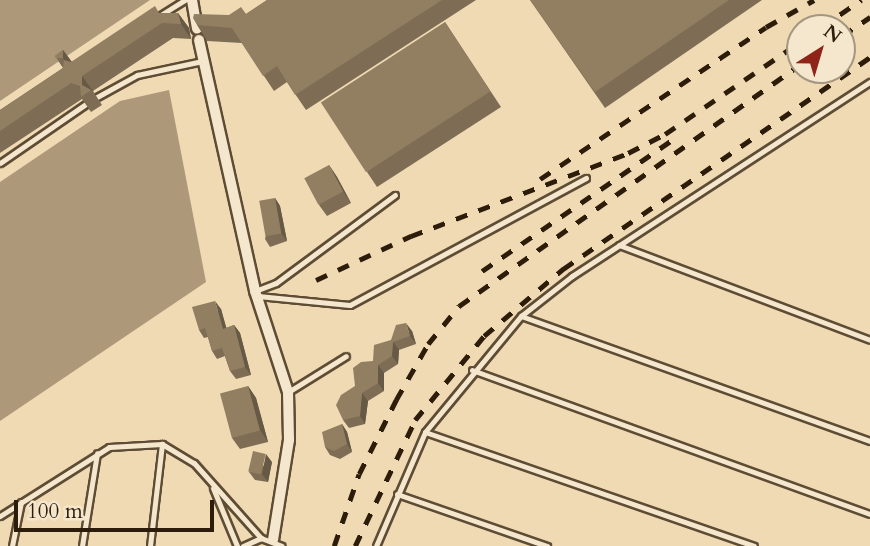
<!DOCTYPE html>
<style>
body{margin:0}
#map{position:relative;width:870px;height:546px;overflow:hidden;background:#efdab3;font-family:Cardo,serif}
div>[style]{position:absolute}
.water>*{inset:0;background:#ad997a}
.roads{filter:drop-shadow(2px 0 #5e4c34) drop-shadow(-2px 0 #5e4c34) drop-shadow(0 2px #5e4c34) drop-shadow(0 -2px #5e4c34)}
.lane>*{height:5px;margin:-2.5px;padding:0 2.5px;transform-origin:2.5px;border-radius:2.5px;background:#f5e7ce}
.street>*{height:10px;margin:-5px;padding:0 5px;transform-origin:5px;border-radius:5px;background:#f5e7ce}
.rail>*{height:4.5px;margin-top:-2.25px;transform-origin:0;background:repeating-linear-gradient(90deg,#2d1c0a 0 12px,transparent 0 24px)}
.wall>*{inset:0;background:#7e6d54}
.shaded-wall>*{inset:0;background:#665945}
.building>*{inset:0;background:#927f62;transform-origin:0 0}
span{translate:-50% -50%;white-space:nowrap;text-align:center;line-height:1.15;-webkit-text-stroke:6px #f5e7ce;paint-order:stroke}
.north{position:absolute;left:786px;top:14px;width:70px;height:70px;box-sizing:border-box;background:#f5e7ce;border:2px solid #a59680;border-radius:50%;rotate:37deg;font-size:19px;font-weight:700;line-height:28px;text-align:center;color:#2d1c0a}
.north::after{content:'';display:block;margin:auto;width:24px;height:32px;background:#8f2418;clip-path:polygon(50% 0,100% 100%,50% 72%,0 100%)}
.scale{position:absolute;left:14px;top:500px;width:200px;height:32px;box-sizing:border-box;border:4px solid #2d1c0a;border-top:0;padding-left:9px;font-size:21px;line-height:24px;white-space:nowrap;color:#2d1c0a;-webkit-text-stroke:5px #f5e7ce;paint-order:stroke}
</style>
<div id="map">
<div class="water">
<i style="clip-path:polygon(0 0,150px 0,0 101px)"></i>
<i style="clip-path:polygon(169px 90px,206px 282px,0 421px,0 182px,120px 101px)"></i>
</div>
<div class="roads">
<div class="lane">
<i style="left:159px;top:16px;width:31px;rotate:-32deg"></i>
<i style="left:97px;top:97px;width:46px;rotate:-28.8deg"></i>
<i style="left:137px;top:75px;width:67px;rotate:-12deg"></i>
<i style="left:0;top:163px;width:104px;rotate:-34.5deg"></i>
<i style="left:619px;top:245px;width:268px;rotate:20.7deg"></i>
<i style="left:255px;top:291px;width:22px;rotate:-21deg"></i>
<i style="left:276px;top:283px;width:148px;rotate:-36.5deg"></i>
<i style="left:258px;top:296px;width:92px;rotate:5.6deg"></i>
<i style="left:350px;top:305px;width:268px;rotate:-28.3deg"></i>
<i style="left:521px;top:316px;width:371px;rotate:19.7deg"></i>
<i style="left:472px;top:370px;width:423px;rotate:19.9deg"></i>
<i style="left:288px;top:392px;width:68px;rotate:-31.8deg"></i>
<i style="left:425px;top:432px;width:348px;rotate:19.1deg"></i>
<i style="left:213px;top:488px;width:63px;rotate:67.5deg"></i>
<i style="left:397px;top:494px;width:159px;rotate:19.1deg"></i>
<i style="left:0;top:516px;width:129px;rotate:-32.3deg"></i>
<i style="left:109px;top:447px;width:53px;rotate:-3.2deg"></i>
<i style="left:162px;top:444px;width:37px;rotate:31deg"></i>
<i style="left:194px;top:463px;width:101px;rotate:48.2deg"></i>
<i style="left:12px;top:546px;width:45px;rotate:-78.4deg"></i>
<i style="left:82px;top:546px;width:94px;rotate:-80.8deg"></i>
<i style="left:150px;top:546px;width:103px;rotate:-83.3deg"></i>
<i style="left:243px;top:546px;width:20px;rotate:-24deg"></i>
<i style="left:261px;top:538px;width:22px;rotate:21deg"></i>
<i style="left:376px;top:546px;width:124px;rotate:-66.7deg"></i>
<i style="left:425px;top:432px;width:151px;rotate:-50.4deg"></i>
<i style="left:521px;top:316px;width:65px;rotate:-38.1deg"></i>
<i style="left:572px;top:276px;width:356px;rotate:-33.1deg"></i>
</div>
<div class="street">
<i style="left:192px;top:0;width:29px;rotate:80deg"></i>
<i style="left:199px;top:40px;width:257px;rotate:77.4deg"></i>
<i style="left:255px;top:291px;width:106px;rotate:71.9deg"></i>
<i style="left:288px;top:392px;width:48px;rotate:88.8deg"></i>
<i style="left:289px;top:440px;width:101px;rotate:99.1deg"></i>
</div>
</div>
<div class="rail">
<i style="left:820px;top:28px;width:50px;rotate:-34.3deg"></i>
<i style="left:842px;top:36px;width:34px;rotate:-34deg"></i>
<i style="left:540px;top:179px;width:272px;rotate:-33.9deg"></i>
<i style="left:766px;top:27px;width:55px;rotate:-29.4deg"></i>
<i style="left:482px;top:271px;width:234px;rotate:-34.6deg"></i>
<i style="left:316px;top:280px;width:105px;rotate:-24.9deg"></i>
<i style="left:411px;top:236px;width:232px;rotate:-20.9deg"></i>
<i style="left:628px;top:153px;width:42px;rotate:-27.2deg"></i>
<i style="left:665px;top:134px;width:163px;rotate:-34.3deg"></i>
<i style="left:334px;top:546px;width:76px;rotate:-70.9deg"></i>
<i style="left:359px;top:474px;width:83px;rotate:-63.4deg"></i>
<i style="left:396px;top:400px;width:64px;rotate:-60.3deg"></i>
<i style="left:428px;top:344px;width:49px;rotate:-50.8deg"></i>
<i style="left:459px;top:306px;width:418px;rotate:-35.3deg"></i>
<i style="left:355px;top:546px;width:140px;rotate:-64.5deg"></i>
<i style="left:415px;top:420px;width:109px;rotate:-50.6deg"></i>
<i style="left:484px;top:336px;width:104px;rotate:-40.3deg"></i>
<i style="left:563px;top:269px;width:373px;rotate:-34.6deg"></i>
</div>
<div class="wall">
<i style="clip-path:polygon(267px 0,476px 0,306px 110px,287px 82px,274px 91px,242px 43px,207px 41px,197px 25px,229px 15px,246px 14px)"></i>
<i style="clip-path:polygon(530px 0,762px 0,605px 108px)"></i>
<i style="clip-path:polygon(159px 13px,178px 13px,189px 28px,191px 39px,173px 38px,93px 91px,102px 105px,91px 112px,82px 99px,0 153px,0 110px,63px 68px,55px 56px,63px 50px,72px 62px)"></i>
<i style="clip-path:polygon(445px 22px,501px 107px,377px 187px,367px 172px)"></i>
<i style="clip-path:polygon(329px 165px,337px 177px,351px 203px,327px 216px,319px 205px)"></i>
<i style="clip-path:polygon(275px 198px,280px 206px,287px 241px,270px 247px,265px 239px)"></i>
<i style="clip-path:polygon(221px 309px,226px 328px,234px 325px,240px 333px,251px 375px,236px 379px,230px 371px,225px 356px,217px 359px,212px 351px,208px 337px,204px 338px,199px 330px)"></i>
<i style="clip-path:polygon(412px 331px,416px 344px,399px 350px,398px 364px,384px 373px,384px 391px,368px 401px,365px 424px,349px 428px,343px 420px,355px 386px,373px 361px,391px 340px)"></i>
<i style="clip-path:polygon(248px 386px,256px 398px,268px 442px,240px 449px,232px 438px)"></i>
<i style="clip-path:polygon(342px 424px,347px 432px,352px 452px,340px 459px,330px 455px,325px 447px)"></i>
<i style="clip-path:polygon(272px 462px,268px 482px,255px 480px,249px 472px)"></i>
</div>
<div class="shaded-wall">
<i style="clip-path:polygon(178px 13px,189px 28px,191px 39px,181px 24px)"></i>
<i style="clip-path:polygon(63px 50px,74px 65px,73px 73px,63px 58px)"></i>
<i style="clip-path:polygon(82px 76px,93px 91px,93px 92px,91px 90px,82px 85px)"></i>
<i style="clip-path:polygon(329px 165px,337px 177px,351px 203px,343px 191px)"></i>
<i style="clip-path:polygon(275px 198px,280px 206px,287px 241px,281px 233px)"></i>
<i style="clip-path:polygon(215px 301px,221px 309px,229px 337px,223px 329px)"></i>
<i style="clip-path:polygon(406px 323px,412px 331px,416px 344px,410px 336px)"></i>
<i style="clip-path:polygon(234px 325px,240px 333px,251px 375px,245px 367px)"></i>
<i style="clip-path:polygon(393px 342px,399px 350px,398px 364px,392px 356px)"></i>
<i style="clip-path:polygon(378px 365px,384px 373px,384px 391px,378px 383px)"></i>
<i style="clip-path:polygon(248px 386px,256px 398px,268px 442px,260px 430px)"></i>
<i style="clip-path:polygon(362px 393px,368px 401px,365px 424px,360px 416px)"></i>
<i style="clip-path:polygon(342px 424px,347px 432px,352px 452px,347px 444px)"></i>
<i style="clip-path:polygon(266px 454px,272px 462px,268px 482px,262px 474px)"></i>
</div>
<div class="building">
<i style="clip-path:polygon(267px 0,442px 0,295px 95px,277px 66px,263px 76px,232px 28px,197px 25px,193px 18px,194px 14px,229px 15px,241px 7px,246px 14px)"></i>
<i style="clip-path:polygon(530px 0,729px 0,595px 92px)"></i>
<i style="clip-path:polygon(155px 6px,159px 13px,178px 13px,181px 24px,162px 23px,82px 76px,82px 85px,91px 90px,81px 97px,80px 86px,71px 83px,0 131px,0 110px,63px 68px,64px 60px,71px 62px)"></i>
<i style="left:445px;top:22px;width:83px;height:148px;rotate:57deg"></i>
<i style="clip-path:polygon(63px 50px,63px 58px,56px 58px,55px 56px)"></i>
<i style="left:329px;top:165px;width:30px;height:28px;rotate:62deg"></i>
<i style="left:275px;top:198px;width:36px;height:16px;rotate:80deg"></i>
<i style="clip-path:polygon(215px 301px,223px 329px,234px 325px,245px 367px,230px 371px,222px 348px,212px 351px,205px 328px,199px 330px,192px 307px)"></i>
<i style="clip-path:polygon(406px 323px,410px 336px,393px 342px,392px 356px,378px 365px,378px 383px,362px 393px,360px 416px,343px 420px,336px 405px,341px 395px,355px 386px,353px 368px,361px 362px,373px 361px,374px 345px,391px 340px,396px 325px)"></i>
<i style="left:248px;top:386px;width:46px;height:29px;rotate:75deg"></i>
<i style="clip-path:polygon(342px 424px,347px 444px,334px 451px,325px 447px,322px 432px)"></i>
<i style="left:253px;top:451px;width:13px;height:21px;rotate:13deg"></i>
</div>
<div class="north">N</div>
<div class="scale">100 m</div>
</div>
